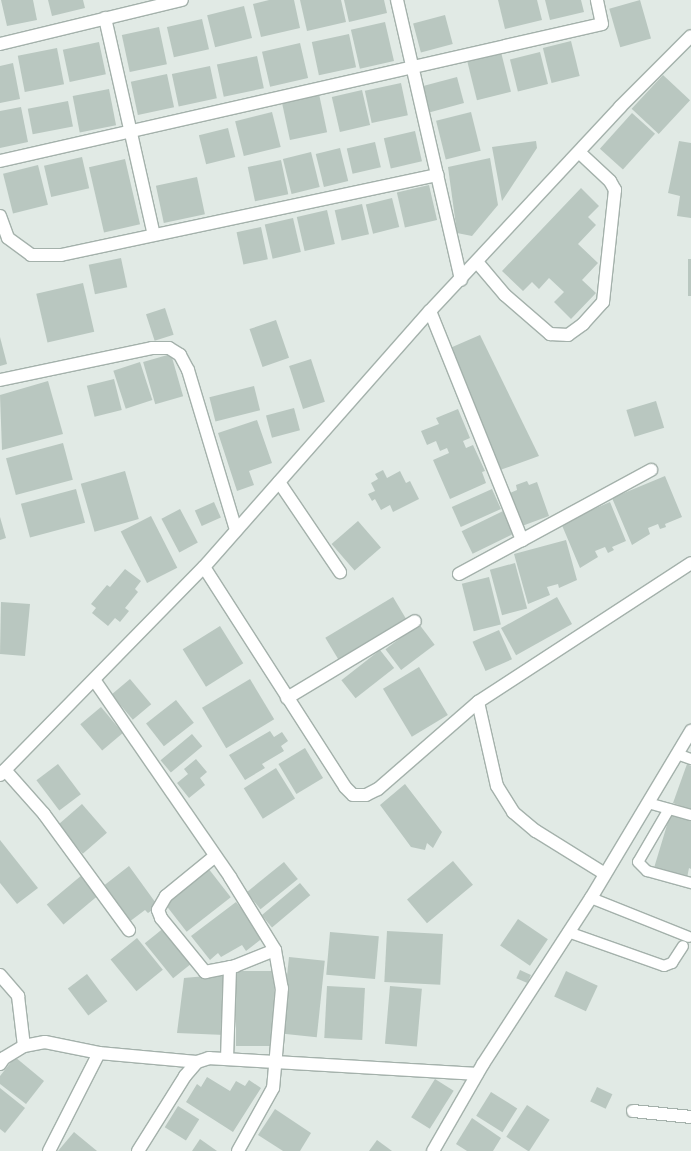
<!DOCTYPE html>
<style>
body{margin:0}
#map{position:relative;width:691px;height:1151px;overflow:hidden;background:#e1eae5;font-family:Figtree,sans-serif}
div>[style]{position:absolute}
.building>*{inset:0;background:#b9c7c0;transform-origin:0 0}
.roads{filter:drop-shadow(1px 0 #a4b1ab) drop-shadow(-1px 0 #a4b1ab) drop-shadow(0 1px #a4b1ab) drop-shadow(0 -1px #a4b1ab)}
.service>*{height:10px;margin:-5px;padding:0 5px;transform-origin:5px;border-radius:5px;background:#fff}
.minor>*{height:12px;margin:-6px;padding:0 6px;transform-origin:6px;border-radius:6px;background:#fff}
span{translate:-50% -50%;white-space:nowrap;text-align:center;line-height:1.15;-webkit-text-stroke:3px #f1f7f3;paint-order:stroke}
</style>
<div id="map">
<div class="building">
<i style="clip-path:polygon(1px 0,33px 0,37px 20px,7px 26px)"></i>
<i style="clip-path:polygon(48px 0,83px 0,85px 8px,52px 16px)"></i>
<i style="clip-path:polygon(269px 0,294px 0,300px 28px,261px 37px,253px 4px)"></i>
<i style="clip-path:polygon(300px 0,341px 0,346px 22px,307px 31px)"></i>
<i style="clip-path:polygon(344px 0,384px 0,387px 13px,349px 22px)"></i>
<i style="clip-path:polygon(498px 0,537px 0,542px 20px,505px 29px)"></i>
<i style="clip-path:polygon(545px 0,581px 0,584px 12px,550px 20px)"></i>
<i style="left:640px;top:0;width:40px;height:32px;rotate:74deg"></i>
<i style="left:244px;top:6px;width:33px;height:38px;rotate:76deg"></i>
<i style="left:445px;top:15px;width:30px;height:33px;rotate:75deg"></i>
<i style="left:202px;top:19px;width:31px;height:36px;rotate:77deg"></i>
<i style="left:385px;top:22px;width:40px;height:35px;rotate:77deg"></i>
<i style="left:159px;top:27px;width:38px;height:38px;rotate:78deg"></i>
<i style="left:349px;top:34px;width:34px;height:38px;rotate:78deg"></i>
<i style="left:571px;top:41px;width:36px;height:29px;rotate:76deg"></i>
<i style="left:99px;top:42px;width:33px;height:37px;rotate:78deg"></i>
<i style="left:300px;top:43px;width:36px;height:39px;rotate:77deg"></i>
<i style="left:57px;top:48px;width:37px;height:40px;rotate:79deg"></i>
<i style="left:501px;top:52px;width:41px;height:35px;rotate:76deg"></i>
<i style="left:540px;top:52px;width:33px;height:31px;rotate:76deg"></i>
<i style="left:257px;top:56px;width:33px;height:41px;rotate:78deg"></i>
<i style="clip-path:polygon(13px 63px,20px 99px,0 103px,0 66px)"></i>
<i style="left:210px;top:66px;width:33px;height:39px;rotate:78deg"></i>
<i style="left:167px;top:74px;width:34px;height:37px;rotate:78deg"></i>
<i style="left:663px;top:75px;width:37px;height:46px;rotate:43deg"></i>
<i style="left:457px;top:77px;width:27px;height:36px;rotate:75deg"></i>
<i style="left:401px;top:83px;width:33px;height:37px;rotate:78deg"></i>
<i style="left:109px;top:89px;width:37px;height:37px;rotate:79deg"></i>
<i style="left:362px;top:90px;width:36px;height:31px;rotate:77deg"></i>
<i style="left:319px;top:94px;width:39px;height:38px;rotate:78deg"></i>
<i style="left:68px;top:101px;width:26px;height:41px;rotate:79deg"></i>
<i style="clip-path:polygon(21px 107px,28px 142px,0 148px,0 111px)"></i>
<i style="left:272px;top:112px;width:36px;height:38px;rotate:76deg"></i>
<i style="left:471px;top:112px;width:40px;height:36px;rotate:76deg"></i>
<i style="left:632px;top:113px;width:31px;height:48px;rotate:42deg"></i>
<i style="left:228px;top:128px;width:30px;height:30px;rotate:76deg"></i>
<i style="left:415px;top:131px;width:31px;height:32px;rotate:77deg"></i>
<i style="clip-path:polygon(536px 141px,537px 148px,502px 201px,492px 147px)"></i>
<i style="clip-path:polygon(679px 141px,691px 143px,691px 218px,677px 216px,680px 196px,668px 193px)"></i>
<i style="left:375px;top:142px;width:26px;height:29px;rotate:77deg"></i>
<i style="left:340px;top:148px;width:34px;height:25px;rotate:76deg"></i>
<i style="left:311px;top:152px;width:36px;height:29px;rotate:76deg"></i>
<i style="left:82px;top:157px;width:32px;height:39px;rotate:77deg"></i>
<i style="clip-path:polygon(490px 158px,498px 205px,472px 236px,457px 233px,448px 167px)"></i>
<i style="left:125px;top:159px;width:67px;height:37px;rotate:77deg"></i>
<i style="left:281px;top:160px;width:35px;height:34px;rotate:78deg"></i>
<i style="left:38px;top:165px;width:41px;height:36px;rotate:76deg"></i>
<i style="left:197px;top:177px;width:38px;height:42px;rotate:78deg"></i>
<i style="left:429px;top:185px;width:36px;height:33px;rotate:77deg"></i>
<i style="clip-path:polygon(581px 188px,599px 206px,588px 217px,596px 225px,578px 244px,598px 263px,582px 280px,596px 293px,571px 319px,554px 302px,564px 292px,549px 278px,539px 289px,532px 282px,523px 291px,502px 271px)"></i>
<i style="left:392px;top:198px;width:30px;height:27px;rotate:76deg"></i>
<i style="left:362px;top:204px;width:31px;height:28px;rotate:77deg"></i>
<i style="left:327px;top:210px;width:35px;height:31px;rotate:77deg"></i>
<i style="left:293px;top:218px;width:35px;height:29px;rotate:77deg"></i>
<i style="left:261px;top:227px;width:33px;height:25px;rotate:78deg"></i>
<i style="left:121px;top:258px;width:30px;height:33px;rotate:78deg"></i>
<i style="left:688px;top:259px;width:3px;height:37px"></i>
<i style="left:83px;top:283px;width:50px;height:48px;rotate:77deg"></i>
<i style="left:165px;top:308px;width:28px;height:20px;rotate:72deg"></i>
<i style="left:276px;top:320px;width:40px;height:28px;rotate:71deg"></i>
<i style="clip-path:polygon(480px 335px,539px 456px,500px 470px,450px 348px)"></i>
<i style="clip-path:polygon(0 337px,7px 364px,0 366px)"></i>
<i style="left:171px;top:354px;width:44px;height:29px;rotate:74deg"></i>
<i style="left:311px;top:359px;width:45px;height:23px;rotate:72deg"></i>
<i style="left:140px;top:362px;width:40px;height:28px;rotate:72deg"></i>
<i style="left:114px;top:379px;width:32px;height:28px;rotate:76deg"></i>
<i style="clip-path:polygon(48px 381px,63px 434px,2px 450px,0 395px)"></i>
<i style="left:254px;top:386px;width:25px;height:46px;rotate:76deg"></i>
<i style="left:656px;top:401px;width:28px;height:31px;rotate:73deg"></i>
<i style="left:294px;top:408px;width:23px;height:29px;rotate:75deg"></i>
<i style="clip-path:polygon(458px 409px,470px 438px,463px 441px,466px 448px,473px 445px,485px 471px,482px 472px,486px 483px,450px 499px,433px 460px,449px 453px,447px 448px,440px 451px,436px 441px,427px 445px,421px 431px,439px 424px,436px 418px)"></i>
<i style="clip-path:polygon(257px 420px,272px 463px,249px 471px,254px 485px,237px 491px,218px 433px)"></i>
<i style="left:63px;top:443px;width:38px;height:59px;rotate:75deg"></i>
<i style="clip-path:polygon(383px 470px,387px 478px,400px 471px,406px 483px,410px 481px,419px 499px,393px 512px,390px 505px,381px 510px,375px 499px,372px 501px,368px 494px,375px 491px,371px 483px,378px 479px,375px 474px)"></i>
<i style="left:125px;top:471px;width:50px;height:46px;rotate:74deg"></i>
<i style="clip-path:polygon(665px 476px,682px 517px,665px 524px,666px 527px,660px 529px,658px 524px,648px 528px,650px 534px,632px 545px,612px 498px)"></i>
<i style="clip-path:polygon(527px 481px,529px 485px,537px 482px,549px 516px,522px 526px,510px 493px,517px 490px,516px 485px)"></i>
<i style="left:76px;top:489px;width:35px;height:57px;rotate:75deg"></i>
<i style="left:492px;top:489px;width:22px;height:44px;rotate:66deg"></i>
<i style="left:214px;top:502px;width:17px;height:21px;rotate:66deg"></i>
<i style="clip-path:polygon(610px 502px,626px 541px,612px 547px,614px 550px,608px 553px,605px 547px,595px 551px,598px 557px,580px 568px,561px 523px)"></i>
<i style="left:180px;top:509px;width:38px;height:21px;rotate:62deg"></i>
<i style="left:503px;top:511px;width:25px;height:46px;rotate:64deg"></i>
<i style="left:151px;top:516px;width:58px;height:34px;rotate:63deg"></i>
<i style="clip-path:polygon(0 517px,6px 538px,0 540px)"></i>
<i style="left:358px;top:521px;width:35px;height:35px;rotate:49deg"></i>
<i style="clip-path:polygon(566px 540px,577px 580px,559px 588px,558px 584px,547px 587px,550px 595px,528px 604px,514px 554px)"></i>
<i style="left:515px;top:563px;width:47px;height:26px;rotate:75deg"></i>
<i style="clip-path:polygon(125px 569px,141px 581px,135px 589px,138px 592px,125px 608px,129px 611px,120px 622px,115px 618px,108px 626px,92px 613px,96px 608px,91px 604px,107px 585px,110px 587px)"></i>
<i style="left:489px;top:577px;width:49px;height:28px;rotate:76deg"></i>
<i style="left:393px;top:597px;width:27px;height:79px;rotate:59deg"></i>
<i style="left:557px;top:597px;width:31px;height:64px;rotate:61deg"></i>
<i style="clip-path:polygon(1px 602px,30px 604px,25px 656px,0 654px)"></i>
<i style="left:419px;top:624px;width:26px;height:42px;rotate:53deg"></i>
<i style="left:220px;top:626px;width:44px;height:44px;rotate:58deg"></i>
<i style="left:499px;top:630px;width:32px;height:29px;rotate:66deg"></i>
<i style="left:380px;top:650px;width:23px;height:49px;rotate:52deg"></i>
<i style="left:419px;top:667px;width:56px;height:42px;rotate:59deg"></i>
<i style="left:130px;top:679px;width:33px;height:24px;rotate:50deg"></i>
<i style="left:250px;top:679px;width:47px;height:56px;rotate:59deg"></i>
<i style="left:176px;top:700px;width:29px;height:38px;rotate:52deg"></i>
<i style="left:101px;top:707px;width:34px;height:27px;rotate:50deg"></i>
<i style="clip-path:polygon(270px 731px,274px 737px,282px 732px,288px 741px,281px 746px,284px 751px,262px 764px,265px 768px,245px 780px,229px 755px)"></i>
<i style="left:192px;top:734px;width:16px;height:41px;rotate:50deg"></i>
<i style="left:305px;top:748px;width:35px;height:31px;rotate:59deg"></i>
<i style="clip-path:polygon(196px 759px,207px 772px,200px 778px,205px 785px,189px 798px,177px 783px,188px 774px,184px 769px)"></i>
<i style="left:58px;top:764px;width:38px;height:27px;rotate:53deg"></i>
<i style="clip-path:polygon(687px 764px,691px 766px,691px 810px,673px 803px)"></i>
<i style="left:276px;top:768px;width:36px;height:38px;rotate:58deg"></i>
<i style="clip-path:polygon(405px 784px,442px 832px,433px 848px,427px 843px,425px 850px,411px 847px,380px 805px)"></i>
<i style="left:82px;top:804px;width:38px;height:32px;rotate:49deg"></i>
<i style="clip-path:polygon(670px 815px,691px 821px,691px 869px,689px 868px,687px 878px,654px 868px)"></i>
<i style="clip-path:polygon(0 840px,38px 888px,17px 904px,0 883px)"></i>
<i style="left:453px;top:861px;width:31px;height:60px;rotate:50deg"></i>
<i style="left:284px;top:862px;width:22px;height:48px;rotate:51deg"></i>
<i style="clip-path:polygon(129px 866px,158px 906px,148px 913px,145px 910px,129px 922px,102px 887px)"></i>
<i style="left:208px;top:868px;width:37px;height:56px;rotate:52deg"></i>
<i style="left:82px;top:875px;width:26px;height:46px;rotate:50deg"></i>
<i style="left:300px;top:883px;width:16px;height:50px;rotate:50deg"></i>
<i style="clip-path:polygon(236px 902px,264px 937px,246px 951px,242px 945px,221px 957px,218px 953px,210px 960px,191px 936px)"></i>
<i style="left:518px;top:919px;width:36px;height:32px;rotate:34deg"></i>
<i style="left:165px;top:927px;width:45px;height:26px;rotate:51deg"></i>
<i style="left:387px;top:931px;width:56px;height:51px;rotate:3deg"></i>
<i style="left:330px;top:932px;width:49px;height:43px;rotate:5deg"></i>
<i style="left:137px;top:938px;width:41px;height:34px;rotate:51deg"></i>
<i style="left:289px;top:957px;width:36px;height:77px;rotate:6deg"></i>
<i style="left:520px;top:970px;width:12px;height:9px;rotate:24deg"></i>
<i style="left:236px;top:971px;width:38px;height:75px"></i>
<i style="left:566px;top:971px;width:35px;height:28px;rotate:25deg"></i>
<i style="left:87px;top:974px;width:34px;height:24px;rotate:53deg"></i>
<i style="clip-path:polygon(228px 974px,225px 1035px,177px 1033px,184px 978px)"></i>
<i style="left:327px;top:986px;width:38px;height:52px;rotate:3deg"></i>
<i style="left:390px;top:986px;width:32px;height:58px;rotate:5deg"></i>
<i style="clip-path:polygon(15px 1057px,44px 1081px,26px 1104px,0 1084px,0 1076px)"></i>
<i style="clip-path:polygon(207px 1077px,230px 1091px,236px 1081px,245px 1086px,249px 1080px,261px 1088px,233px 1132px,186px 1102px,197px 1084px,201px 1087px)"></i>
<i style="left:435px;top:1079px;width:22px;height:45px;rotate:32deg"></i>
<i style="left:597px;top:1087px;width:17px;height:16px;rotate:25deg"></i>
<i style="clip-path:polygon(0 1088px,25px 1108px,5px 1133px,0 1129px)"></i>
<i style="left:491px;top:1092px;width:31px;height:28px;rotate:32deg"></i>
<i style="left:527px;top:1105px;width:27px;height:38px;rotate:33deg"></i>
<i style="left:178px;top:1106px;width:25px;height:25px;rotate:32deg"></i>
<i style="clip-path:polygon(275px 1109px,311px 1133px,300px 1151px,283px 1151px,258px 1135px)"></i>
<i style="clip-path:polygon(472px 1118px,501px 1138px,493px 1151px,467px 1151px,456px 1144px)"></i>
<i style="clip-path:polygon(74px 1132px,97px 1151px,58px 1151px)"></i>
<i style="clip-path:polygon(200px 1139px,217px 1151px,192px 1151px)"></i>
<i style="clip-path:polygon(377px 1140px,392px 1151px,369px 1151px)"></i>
</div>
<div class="roads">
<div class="service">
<i style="left:677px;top:754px;width:15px;rotate:20deg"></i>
<i style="left:648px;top:803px;width:45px;rotate:15.6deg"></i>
<i style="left:669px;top:809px;width:61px;rotate:120.3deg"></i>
<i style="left:638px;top:862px;width:13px;rotate:45deg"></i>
<i style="left:647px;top:871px;width:46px;rotate:15.3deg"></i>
<i style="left:591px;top:898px;width:105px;rotate:21.7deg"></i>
<i style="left:568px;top:932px;width:102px;rotate:19.5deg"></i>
<i style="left:664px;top:966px;width:9px;rotate:-21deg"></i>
<i style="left:672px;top:963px;width:20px;rotate:-57deg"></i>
</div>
<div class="minor">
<i style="left:397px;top:0;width:287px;rotate:77.1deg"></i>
<i style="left:105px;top:18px;width:222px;rotate:77.3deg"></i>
<i style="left:0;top:44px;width:187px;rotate:-13.6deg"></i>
<i style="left:0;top:161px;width:617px;rotate:-12.82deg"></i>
<i style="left:602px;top:24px;width:25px;rotate:-102deg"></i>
<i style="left:0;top:216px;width:23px;rotate:70deg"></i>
<i style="left:8px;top:238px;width:29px;rotate:36deg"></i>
<i style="left:31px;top:255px;width:30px"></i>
<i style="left:61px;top:255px;width:385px;rotate:-12deg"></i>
<i style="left:477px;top:262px;width:43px;rotate:49.7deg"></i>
<i style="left:505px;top:295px;width:60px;rotate:40.9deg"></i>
<i style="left:550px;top:334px;width:18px;rotate:3deg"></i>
<i style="left:568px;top:335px;width:19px;rotate:-36deg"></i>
<i style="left:583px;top:324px;width:30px;rotate:-48deg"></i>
<i style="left:603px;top:302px;width:113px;rotate:-83.9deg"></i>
<i style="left:615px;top:190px;width:10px;rotate:-119deg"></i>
<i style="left:610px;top:181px;width:42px;rotate:-136.9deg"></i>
<i style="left:430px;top:311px;width:247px;rotate:68.1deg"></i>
<i style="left:522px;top:540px;width:147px;rotate:-28.5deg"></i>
<i style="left:0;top:380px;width:155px;rotate:-11.9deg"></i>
<i style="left:152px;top:348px;width:17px"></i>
<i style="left:169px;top:348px;width:13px;rotate:32deg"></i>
<i style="left:180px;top:355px;width:17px;rotate:62deg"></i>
<i style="left:188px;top:370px;width:167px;rotate:73.3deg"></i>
<i style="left:279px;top:482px;width:109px;rotate:55.9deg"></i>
<i style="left:204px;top:567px;width:261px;rotate:57.3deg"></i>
<i style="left:345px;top:787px;width:11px;rotate:45deg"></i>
<i style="left:353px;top:795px;width:13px"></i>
<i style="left:366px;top:795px;width:13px;rotate:-27deg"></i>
<i style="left:378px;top:789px;width:133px;rotate:-41deg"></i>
<i style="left:478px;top:702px;width:254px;rotate:-33.1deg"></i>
<i style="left:459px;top:574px;width:72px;rotate:-28.4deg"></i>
<i style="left:95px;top:681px;width:238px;rotate:55.4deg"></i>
<i style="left:230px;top:877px;width:86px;rotate:58.3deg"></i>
<i style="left:275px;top:950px;width:39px;rotate:80deg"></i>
<i style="left:282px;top:988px;width:100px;rotate:95.1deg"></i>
<i style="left:273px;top:1088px;width:72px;rotate:119.1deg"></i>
<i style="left:287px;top:698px;width:149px;rotate:-31deg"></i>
<i style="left:478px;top:702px;width:86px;rotate:77.3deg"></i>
<i style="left:497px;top:786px;width:31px;rotate:58deg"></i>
<i style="left:513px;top:812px;width:30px;rotate:40deg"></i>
<i style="left:536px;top:831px;width:81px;rotate:31.9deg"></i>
<i style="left:5px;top:770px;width:59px;rotate:48.4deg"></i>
<i style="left:44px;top:814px;width:144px;rotate:53.8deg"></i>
<i style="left:0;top:775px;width:291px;rotate:-45.6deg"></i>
<i style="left:204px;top:567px;width:341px;rotate:-48.6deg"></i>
<i style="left:430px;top:311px;width:279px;rotate:-47deg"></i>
<i style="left:620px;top:107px;width:100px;rotate:-45deg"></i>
<i style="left:214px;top:857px;width:62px;rotate:140.9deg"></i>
<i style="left:166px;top:896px;width:16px;rotate:120deg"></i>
<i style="left:158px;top:910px;width:9px;rotate:69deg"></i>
<i style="left:161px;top:918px;width:70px;rotate:50.8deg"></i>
<i style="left:205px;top:972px;width:31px;rotate:-11deg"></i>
<i style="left:235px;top:966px;width:43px;rotate:-21.8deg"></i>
<i style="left:0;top:975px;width:28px;rotate:49deg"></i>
<i style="left:18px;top:996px;width:50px;rotate:83.2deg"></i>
<i style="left:227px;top:1059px;width:92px;rotate:-88.1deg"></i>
<i style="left:0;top:1064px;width:7px;rotate:-56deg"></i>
<i style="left:4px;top:1058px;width:23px;rotate:-31deg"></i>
<i style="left:24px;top:1046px;width:21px;rotate:-11deg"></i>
<i style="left:45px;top:1042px;width:55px;rotate:11.5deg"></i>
<i style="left:99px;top:1053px;width:98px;rotate:5.2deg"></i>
<i style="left:633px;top:1111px;width:58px;rotate:5.9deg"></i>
<i style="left:49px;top:1151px;width:110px;rotate:-63deg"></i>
<i style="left:138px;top:1151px;width:89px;rotate:-57.9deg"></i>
<i style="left:185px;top:1076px;width:18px;rotate:-49deg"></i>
<i style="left:197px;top:1062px;width:13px;rotate:-18deg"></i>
<i style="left:209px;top:1058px;width:268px;rotate:3.4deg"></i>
<i style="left:433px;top:1151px;width:100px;rotate:-60.1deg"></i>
<i style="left:483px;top:1064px;width:198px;rotate:-57deg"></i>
<i style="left:591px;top:898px;width:195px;rotate:-59.1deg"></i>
</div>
</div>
</div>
